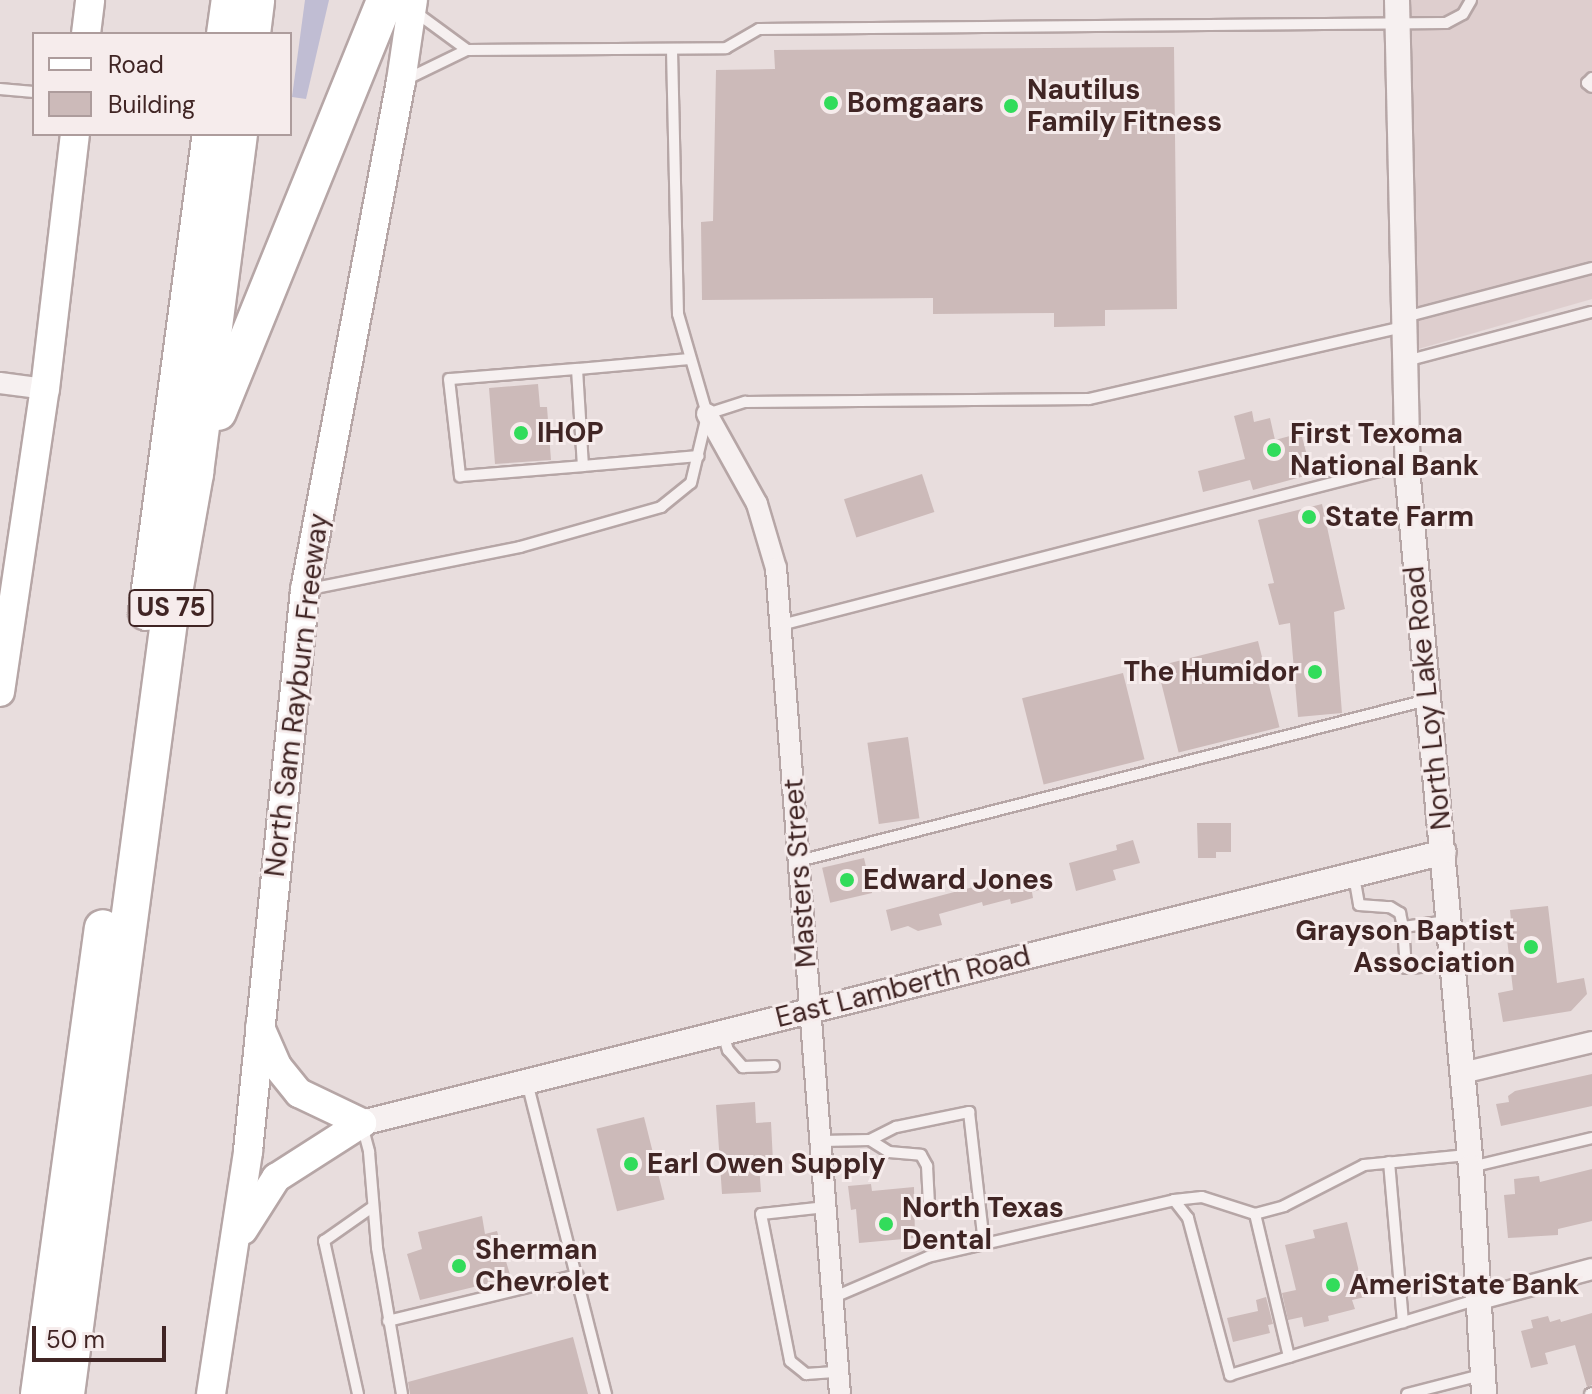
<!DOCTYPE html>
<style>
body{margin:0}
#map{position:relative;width:1592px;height:1394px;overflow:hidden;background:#e8dddd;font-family:"DM Sans",sans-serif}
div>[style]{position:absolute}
.built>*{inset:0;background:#decece}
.green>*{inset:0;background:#c0bdd3}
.building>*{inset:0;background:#ccbab9;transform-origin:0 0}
.roads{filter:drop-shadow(2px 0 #b6a6a6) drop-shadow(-2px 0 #b6a6a6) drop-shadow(0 2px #b6a6a6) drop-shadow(0 -2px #b6a6a6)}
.service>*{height:10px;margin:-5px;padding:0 5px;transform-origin:5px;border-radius:5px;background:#f6f0f0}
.minor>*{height:20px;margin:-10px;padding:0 10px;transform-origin:10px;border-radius:10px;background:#f6f0f0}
.tertiary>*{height:24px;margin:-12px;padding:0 12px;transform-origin:12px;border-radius:12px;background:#f6f0f0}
.secondary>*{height:28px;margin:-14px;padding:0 14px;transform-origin:14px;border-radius:14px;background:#fff}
.motorway>*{height:36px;margin:-18px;padding:0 18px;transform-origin:18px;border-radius:18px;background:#fff}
.dots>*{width:22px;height:22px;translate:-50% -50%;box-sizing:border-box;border:4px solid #f6ecec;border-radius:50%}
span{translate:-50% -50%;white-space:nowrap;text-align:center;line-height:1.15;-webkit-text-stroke:6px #f6ecec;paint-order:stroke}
.shield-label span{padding:2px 6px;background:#f6ecec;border:2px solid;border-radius:6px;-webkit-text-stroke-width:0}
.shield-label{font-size:26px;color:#402524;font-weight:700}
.poi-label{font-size:28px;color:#402524;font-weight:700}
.left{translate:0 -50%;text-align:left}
.right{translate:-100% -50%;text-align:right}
.street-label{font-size:28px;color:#402524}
.legend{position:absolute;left:32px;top:32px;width:260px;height:104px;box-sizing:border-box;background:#f6ecec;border:2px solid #ad9c9c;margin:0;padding:10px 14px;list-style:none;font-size:24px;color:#402524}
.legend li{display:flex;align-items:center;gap:16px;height:40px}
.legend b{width:40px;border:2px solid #ad9c9c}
.scale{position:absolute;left:32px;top:1326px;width:134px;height:36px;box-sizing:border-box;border:4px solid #402524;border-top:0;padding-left:10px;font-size:24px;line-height:28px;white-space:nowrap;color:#402524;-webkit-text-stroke:6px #f6ecec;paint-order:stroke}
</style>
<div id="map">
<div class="built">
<i style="clip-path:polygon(1410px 0,1592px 0,1592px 299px,1415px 350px)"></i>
</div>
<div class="green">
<i style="clip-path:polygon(305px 0,329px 0,306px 99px,292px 97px)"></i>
</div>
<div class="building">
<i style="clip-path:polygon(1174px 47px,1177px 309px,1105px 310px,1105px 326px,1054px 327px,1054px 313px,933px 314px,933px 298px,702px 300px,701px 222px,713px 221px,716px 70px,775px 69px,774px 50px)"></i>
<i style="clip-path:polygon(538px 384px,540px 407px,547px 407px,551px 460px,495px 464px,489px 388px)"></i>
<i style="clip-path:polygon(1252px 411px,1254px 422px,1270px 418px,1275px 440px,1301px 433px,1312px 474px,1253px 490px,1250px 480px,1203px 492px,1198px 471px,1245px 459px,1234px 416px)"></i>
<i style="left:922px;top:474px;width:40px;height:82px;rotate:72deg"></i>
<i style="clip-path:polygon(1322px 504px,1345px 609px,1334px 612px,1342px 713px,1298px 717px,1290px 623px,1279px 625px,1268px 584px,1274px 583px,1258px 520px)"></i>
<i style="left:1258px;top:641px;width:89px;height:104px;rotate:76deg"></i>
<i style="left:1123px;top:673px;width:89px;height:104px;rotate:76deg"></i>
<i style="left:908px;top:737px;width:82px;height:41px;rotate:82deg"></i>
<i style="clip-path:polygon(1197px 823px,1231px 823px,1231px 852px,1216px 852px,1216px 858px,1198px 858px)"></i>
<i style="clip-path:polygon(1133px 840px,1140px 863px,1113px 870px,1116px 880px,1076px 891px,1069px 863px,1117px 850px,1116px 845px)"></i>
<i style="left:864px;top:858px;width:36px;height:43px;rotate:77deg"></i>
<i style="clip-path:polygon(1034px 871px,1039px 890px,1032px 892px,1033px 898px,1011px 904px,1010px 899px,983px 906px,982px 902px,939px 914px,942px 925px,918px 931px,908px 926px,891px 931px,886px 910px)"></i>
<i style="clip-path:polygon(1548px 906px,1557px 983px,1584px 978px,1587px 994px,1571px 1011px,1503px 1022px,1498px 993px,1513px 990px,1505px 922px,1511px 921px,1510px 910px)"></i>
<i style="clip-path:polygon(1592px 1074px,1592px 1106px,1501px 1126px,1496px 1104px,1509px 1102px,1508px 1096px,1515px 1091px)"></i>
<i style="clip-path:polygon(755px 1102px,756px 1123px,771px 1122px,773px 1162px,759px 1164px,761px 1192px,722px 1194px,716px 1105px)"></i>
<i style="left:644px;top:1117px;width:85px;height:49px;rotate:76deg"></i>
<i style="clip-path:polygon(1592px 1169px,1592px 1221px,1558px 1229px,1558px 1235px,1508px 1238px,1504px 1195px,1515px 1194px,1514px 1179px,1539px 1176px,1540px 1182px)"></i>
<i style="clip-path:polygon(871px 1184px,872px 1191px,914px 1187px,915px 1238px,859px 1243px,856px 1209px,851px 1210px,848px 1186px)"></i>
<i style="clip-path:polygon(482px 1216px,485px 1234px,497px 1231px,511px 1278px,420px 1300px,407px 1254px,422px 1249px,418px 1232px)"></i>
<i style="clip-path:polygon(1347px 1222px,1361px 1280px,1369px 1277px,1374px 1295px,1352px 1300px,1355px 1309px,1328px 1316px,1329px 1321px,1304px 1327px,1302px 1317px,1288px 1320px,1282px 1293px,1296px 1290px,1285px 1245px,1315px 1238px,1313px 1230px)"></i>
<i style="clip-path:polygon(1266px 1297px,1273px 1324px,1268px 1325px,1270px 1333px,1233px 1342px,1227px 1318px,1258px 1311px,1256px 1300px)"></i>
<i style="clip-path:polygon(1592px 1313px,1592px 1385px,1587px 1387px,1575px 1345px,1545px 1353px,1548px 1364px,1531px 1368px,1521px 1331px,1533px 1328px,1531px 1320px,1548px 1316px,1550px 1322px,1560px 1319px,1561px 1322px)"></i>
<i style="clip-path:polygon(573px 1337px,588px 1394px,410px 1394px,408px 1382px)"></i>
</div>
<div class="roads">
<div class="service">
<i style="left:414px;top:11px;width:66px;rotate:36.3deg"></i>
<i style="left:672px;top:50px;width:264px;rotate:88.7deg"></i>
<i style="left:678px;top:314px;width:104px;rotate:73.8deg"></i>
<i style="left:707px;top:414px;width:40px;rotate:-18deg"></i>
<i style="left:745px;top:402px;width:344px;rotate:-0.5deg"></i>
<i style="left:1089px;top:399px;width:322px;rotate:-12.9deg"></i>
<i style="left:1592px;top:78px;width:7px;rotate:135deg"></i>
<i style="left:1587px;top:83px;width:6px;rotate:39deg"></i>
<i style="left:407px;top:79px;width:67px;rotate:-25.8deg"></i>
<i style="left:467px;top:50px;width:259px;rotate:-0.4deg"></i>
<i style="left:726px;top:48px;width:38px;rotate:-30deg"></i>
<i style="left:759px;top:29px;width:687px;rotate:-0.5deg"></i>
<i style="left:1446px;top:23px;width:19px;rotate:-28deg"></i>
<i style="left:1463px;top:14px;width:16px;rotate:-60deg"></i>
<i style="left:0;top:89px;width:34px;rotate:5deg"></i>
<i style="left:1405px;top:317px;width:193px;rotate:-14.7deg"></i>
<i style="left:690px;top:359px;width:113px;rotate:174.9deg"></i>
<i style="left:577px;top:369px;width:97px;rotate:86.5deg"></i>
<i style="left:583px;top:466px;width:116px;rotate:-4.9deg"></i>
<i style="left:1406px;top:361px;width:192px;rotate:-14.8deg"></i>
<i style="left:577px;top:369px;width:128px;rotate:175.5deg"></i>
<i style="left:449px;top:379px;width:98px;rotate:83.5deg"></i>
<i style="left:460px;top:476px;width:123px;rotate:-4.6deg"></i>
<i style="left:310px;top:589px;width:214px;rotate:-11.3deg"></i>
<i style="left:520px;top:547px;width:147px;rotate:-15.8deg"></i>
<i style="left:661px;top:507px;width:38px;rotate:-39deg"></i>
<i style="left:691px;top:483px;width:69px;rotate:-76.6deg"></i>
<i style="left:781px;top:625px;width:645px;rotate:-14.45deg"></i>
<i style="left:799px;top:861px;width:648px;rotate:-14.38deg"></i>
<i style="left:1354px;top:876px;width:29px;rotate:80deg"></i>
<i style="left:1359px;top:905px;width:31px;rotate:4deg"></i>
<i style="left:1390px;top:907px;width:12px;rotate:31deg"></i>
<i style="left:1400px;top:913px;width:14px;rotate:78deg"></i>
<i style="left:1447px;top:921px;width:44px;rotate:172.2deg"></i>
<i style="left:1403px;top:927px;width:41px;rotate:85.8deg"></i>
<i style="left:1406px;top:968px;width:45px;rotate:-3.8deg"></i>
<i style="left:723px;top:1034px;width:17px;rotate:73deg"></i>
<i style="left:728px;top:1050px;width:23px;rotate:49deg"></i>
<i style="left:743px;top:1067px;width:31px;rotate:-2deg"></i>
<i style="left:527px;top:1082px;width:322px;rotate:75.8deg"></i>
<i style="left:362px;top:1125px;width:28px;rotate:75deg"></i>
<i style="left:369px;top:1152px;width:96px;rotate:85.2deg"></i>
<i style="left:377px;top:1248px;width:148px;rotate:80.3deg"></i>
<i style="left:870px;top:1140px;width:29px;rotate:-27deg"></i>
<i style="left:896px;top:1127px;width:75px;rotate:-11.6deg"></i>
<i style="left:969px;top:1112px;width:133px;rotate:83.5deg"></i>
<i style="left:821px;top:1141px;width:49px;rotate:-1.2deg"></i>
<i style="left:870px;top:1140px;width:22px;rotate:32deg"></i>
<i style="left:889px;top:1152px;width:32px;rotate:5deg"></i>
<i style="left:921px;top:1155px;width:13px;rotate:61deg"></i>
<i style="left:927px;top:1166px;width:35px;rotate:87deg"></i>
<i style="left:1389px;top:1162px;width:161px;rotate:85deg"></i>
<i style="left:1471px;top:1167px;width:124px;rotate:-13.5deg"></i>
<i style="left:1174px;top:1200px;width:28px;rotate:-6deg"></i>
<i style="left:1202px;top:1197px;width:56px;rotate:17.8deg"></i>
<i style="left:1255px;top:1214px;width:30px;rotate:-15deg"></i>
<i style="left:1284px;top:1206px;width:90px;rotate:-27.1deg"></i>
<i style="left:1364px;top:1165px;width:104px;rotate:-5.5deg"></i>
<i style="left:826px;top:1207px;width:65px;rotate:173.9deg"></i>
<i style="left:761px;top:1214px;width:150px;rotate:78.8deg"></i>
<i style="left:790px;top:1361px;width:21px;rotate:39deg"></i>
<i style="left:806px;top:1374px;width:32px;rotate:-4deg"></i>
<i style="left:1255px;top:1214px;width:147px;rotate:76.6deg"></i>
<i style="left:832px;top:1298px;width:104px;rotate:-23.1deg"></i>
<i style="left:928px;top:1257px;width:253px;rotate:-13deg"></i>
<i style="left:1174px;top:1200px;width:23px;rotate:52deg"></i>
<i style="left:1188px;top:1218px;width:163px;rotate:75deg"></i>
<i style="left:1230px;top:1375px;width:259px;rotate:-17deg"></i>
<i style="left:388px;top:1321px;width:195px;rotate:-13.6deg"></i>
<i style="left:358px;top:1394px;width:157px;rotate:-102.5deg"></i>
<i style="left:324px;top:1241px;width:57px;rotate:-35.1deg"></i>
<i style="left:1407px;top:1394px;width:76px;rotate:-14.4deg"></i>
<i style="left:1590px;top:1394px;width:2px;rotate:-27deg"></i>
</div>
<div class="minor">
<i style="left:0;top:383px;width:45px;rotate:7.6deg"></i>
<i style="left:707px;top:414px;width:103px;rotate:60.9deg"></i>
<i style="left:757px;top:504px;width:67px;rotate:73.5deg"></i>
<i style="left:776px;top:568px;width:828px;rotate:85.57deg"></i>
<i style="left:1462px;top:1073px;width:134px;rotate:-13.4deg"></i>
<i style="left:1480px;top:1299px;width:116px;rotate:-15deg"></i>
</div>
<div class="tertiary">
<i style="left:1397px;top:0;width:479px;rotate:88.7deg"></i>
<i style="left:1408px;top:479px;width:691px;rotate:84.77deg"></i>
<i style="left:1471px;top:1167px;width:227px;rotate:86.7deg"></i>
<i style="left:362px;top:1123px;width:1115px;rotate:-14.06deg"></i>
</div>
<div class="secondary">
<i style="left:86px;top:34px;width:34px;rotate:-83deg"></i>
<i style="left:0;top:692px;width:306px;rotate:-81.6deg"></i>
<i style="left:45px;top:389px;width:257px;rotate:-83.3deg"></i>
<i style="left:260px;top:1027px;width:43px;rotate:66.4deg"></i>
<i style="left:277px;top:1066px;width:35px;rotate:51deg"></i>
<i style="left:299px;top:1093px;width:70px;rotate:25.5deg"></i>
<i style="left:243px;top:1230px;width:62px;rotate:-57.6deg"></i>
<i style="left:276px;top:1178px;width:102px;rotate:-32.6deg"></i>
<i style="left:211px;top:1394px;width:246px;rotate:-81.3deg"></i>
<i style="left:248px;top:1151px;width:564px;rotate:-84.2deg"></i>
<i style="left:305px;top:590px;width:518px;rotate:-79.32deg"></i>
<i style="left:401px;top:81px;width:82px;rotate:-81.6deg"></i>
</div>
<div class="motorway">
<i style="left:225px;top:34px;width:34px;rotate:-82deg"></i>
<i style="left:252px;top:34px;width:34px;rotate:-83deg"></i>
<i style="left:218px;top:412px;width:445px;rotate:-67.9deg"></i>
<i style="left:147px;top:612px;width:482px;rotate:-82.4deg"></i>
<i style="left:39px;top:1394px;width:470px;rotate:-82.2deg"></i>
<i style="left:66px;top:1394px;width:780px;rotate:-82.41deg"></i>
<i style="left:169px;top:621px;width:150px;rotate:-80deg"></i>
<i style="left:195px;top:473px;width:342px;rotate:-82.6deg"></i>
</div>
</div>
<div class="dots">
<i style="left:831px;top:103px;background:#32dc5b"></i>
<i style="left:1011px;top:106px;background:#32dc5b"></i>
<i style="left:521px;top:433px;background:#32dc5b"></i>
<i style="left:1274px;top:450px;background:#32dc5b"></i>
<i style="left:1309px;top:517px;background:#32dc5b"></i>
<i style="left:1315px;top:672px;background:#32dc5b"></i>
<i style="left:847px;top:880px;background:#32dc5b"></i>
<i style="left:1531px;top:947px;background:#32dc5b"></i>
<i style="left:631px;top:1164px;background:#32dc5b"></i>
<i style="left:886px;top:1224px;background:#32dc5b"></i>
<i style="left:459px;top:1266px;background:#32dc5b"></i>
<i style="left:1333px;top:1285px;background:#32dc5b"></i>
</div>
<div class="shield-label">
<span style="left:171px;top:608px">US 75</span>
</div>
<div class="poi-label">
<span class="left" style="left:1027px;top:106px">Nautilus<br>Family Fitness</span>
<span class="left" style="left:847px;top:103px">Bomgaars</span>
<span class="left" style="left:537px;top:433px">IHOP</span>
<span class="left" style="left:1290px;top:450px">First Texoma<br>National Bank</span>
<span class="left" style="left:1325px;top:517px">State Farm</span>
<span class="right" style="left:1299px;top:672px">The Humidor</span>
<span class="left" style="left:863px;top:880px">Edward Jones</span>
<span class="right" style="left:1515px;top:947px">Grayson Baptist<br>Association</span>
<span class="left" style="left:647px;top:1164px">Earl Owen Supply</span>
<span class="left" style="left:902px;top:1224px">North Texas<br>Dental</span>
<span class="left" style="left:475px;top:1266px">Sherman<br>Chevrolet</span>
<span class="left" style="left:1349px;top:1285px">AmeriState Bank</span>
</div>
<div class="street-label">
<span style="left:297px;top:695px;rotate:-83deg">North Sam Rayburn Freeway</span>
<span style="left:1428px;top:698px;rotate:-96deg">North Loy Lake Road</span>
<span style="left:800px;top:873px;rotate:-94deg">Masters Street</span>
<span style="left:903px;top:987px;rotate:-14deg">East Lamberth Road</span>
</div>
<ul class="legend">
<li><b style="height:10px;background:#fff"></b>Road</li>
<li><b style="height:22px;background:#ccbab9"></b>Building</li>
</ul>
<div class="scale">50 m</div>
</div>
